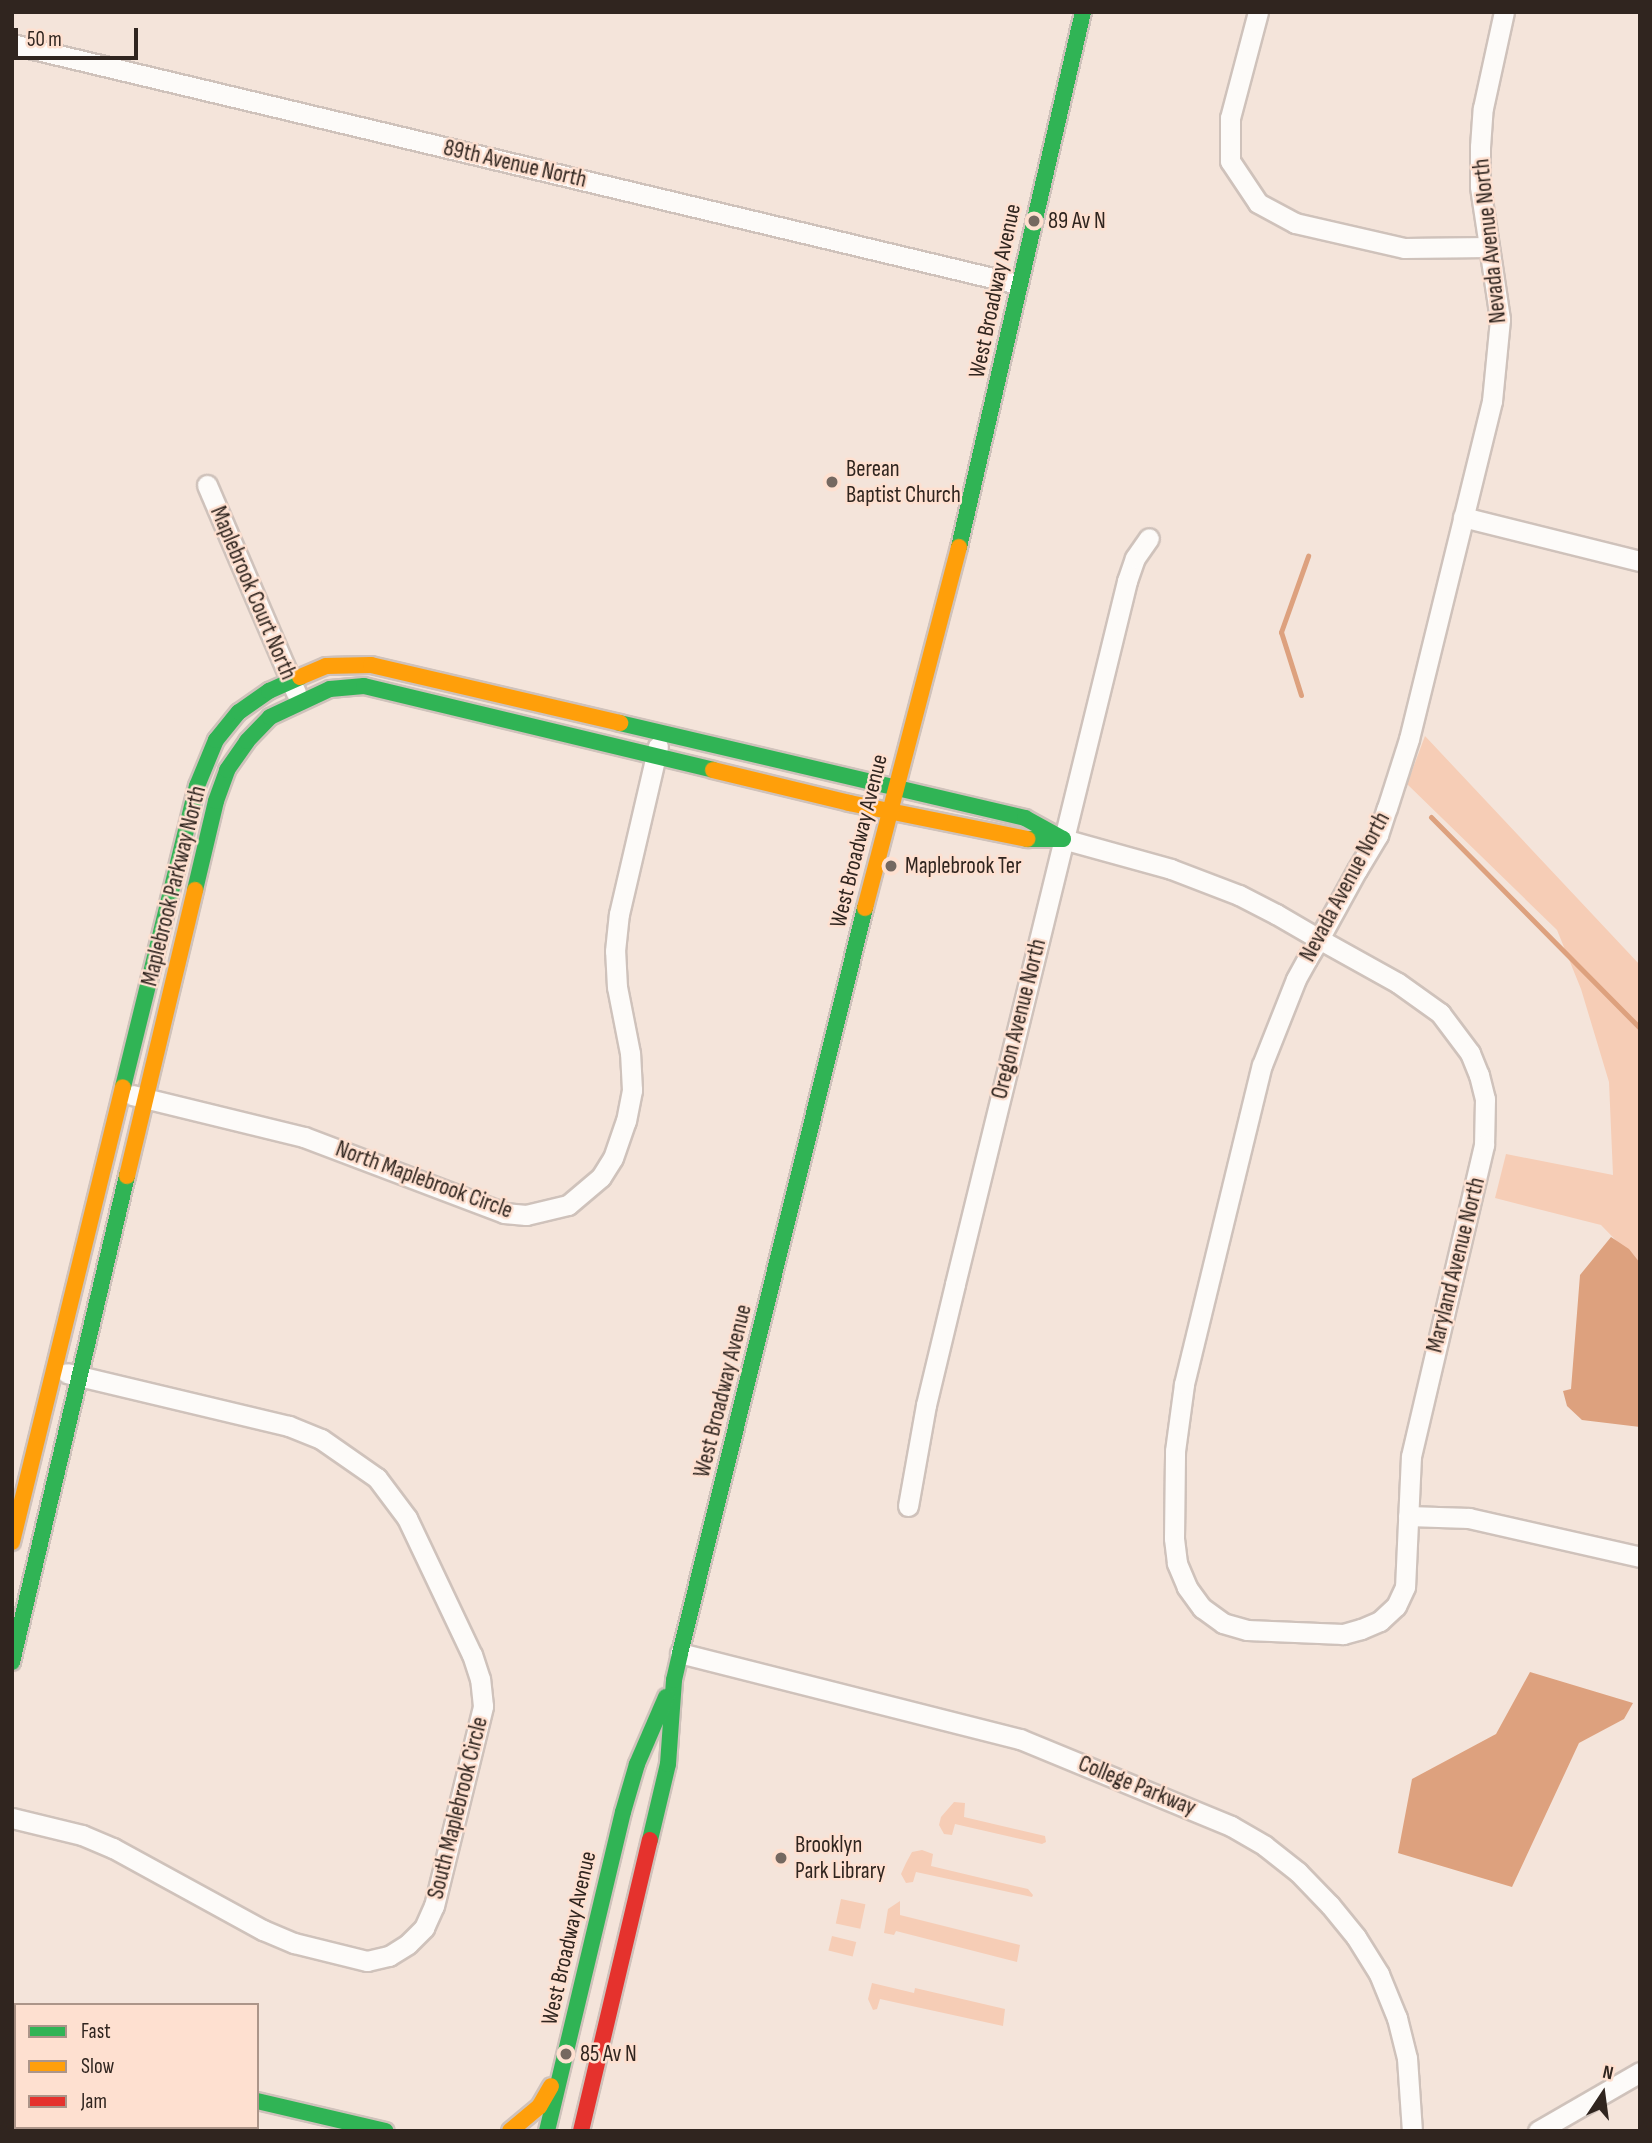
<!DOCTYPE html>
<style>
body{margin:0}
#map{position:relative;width:1652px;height:2143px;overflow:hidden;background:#f4e4da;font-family:"Sofia Sans Condensed",sans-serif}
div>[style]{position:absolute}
.green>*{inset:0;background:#f6cdb6;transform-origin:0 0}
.water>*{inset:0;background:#dda17e}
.stream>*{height:5px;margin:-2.5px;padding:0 2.5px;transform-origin:2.5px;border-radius:2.5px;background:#dda17e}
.roads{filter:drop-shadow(2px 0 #cfc2bb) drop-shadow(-2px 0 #cfc2bb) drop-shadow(0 2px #cfc2bb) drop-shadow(0 -2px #cfc2bb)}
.street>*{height:19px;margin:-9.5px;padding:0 9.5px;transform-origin:9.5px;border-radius:9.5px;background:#fdfbf9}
.fast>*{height:16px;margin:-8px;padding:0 8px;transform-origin:8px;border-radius:8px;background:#30b455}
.slow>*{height:16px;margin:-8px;padding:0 8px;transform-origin:8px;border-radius:8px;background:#ff9f0a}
.jam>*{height:16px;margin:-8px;padding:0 8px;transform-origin:8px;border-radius:8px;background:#e5322d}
.dots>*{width:19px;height:19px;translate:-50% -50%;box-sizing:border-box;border:4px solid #fee0d0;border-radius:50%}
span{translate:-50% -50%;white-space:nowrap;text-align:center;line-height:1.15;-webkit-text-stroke:5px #fee0d0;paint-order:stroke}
.street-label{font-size:23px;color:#30251f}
.poi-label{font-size:23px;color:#30251f}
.left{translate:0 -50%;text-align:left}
.frame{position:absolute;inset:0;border:14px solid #30251f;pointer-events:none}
.legend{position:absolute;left:14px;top:2003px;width:245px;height:126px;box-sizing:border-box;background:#fee0d0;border:2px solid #ac9589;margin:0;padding:9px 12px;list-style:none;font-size:21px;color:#30251f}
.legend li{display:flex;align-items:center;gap:14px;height:35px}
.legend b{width:35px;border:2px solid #ac9589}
.north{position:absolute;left:1568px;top:2059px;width:70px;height:70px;-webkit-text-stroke:5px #fee0d0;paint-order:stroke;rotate:13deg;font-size:19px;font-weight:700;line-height:28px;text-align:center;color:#30251f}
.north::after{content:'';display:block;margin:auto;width:24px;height:32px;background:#30251f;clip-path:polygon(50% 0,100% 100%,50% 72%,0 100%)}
.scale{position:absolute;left:14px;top:28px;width:124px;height:32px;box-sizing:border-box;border:4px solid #30251f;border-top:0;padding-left:9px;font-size:21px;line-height:24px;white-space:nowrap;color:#30251f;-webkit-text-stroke:5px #fee0d0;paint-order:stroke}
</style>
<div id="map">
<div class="green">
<i style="clip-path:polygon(1425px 736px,1640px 965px,1640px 1265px,1601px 1225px,1495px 1198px,1506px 1154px,1613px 1175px,1609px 1082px,1581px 989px,1557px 930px,1407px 784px)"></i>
<i style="clip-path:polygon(954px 1802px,965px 1803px,964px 1817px,1045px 1836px,1046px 1842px,1042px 1844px,955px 1824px,952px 1835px,944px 1834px,939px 1825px,941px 1817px)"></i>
<i style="clip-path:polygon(922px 1850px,933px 1854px,931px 1866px,1028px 1889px,1033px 1895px,1032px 1897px,916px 1872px,913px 1882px,906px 1883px,901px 1874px,906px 1863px,912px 1852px)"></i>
<i style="left:841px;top:1899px;width:25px;height:25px;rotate:12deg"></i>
<i style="clip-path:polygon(900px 1901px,900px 1915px,1020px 1945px,1017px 1962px,896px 1931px,894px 1935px,884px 1933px,888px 1909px)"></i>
<i style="left:832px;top:1936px;width:25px;height:15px;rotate:14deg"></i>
<i style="clip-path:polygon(872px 1983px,914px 1993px,915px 1988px,1005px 2009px,1003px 2026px,880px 1999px,877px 2009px,873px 2010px,868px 1999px)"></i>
</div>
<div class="water">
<i style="clip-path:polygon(1611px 1237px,1629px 1249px,1640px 1263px,1640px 1427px,1582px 1420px,1567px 1406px,1563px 1391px,1571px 1389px,1580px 1275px)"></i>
<i style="clip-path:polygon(1530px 1672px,1633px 1703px,1624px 1719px,1579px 1743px,1512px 1887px,1398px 1853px,1412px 1779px,1496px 1734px)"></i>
</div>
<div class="stream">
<i style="left:1301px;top:695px;width:66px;rotate:-107.6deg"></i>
<i style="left:1281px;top:632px;width:81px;rotate:-70.4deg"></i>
<i style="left:1431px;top:817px;width:297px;rotate:45.3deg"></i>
</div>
<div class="roads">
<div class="street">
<i style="left:1258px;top:12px;width:110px;rotate:104.8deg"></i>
<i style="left:1230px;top:118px;width:43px;rotate:90deg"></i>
<i style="left:1230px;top:161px;width:50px;rotate:56.3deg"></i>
<i style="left:1258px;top:203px;width:42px;rotate:28.4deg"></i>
<i style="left:1295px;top:223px;width:112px;rotate:12.9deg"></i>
<i style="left:1404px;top:248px;width:85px;rotate:-0.7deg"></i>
<i style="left:12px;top:44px;width:1034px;rotate:13.42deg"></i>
<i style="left:207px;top:485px;width:226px;rotate:66.8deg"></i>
<i style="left:1463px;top:517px;width:182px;rotate:14deg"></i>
<i style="left:1063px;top:839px;width:112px;rotate:15.5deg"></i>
<i style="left:1171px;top:869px;width:73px;rotate:20.9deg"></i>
<i style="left:1239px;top:895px;width:42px;rotate:27.2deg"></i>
<i style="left:1276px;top:914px;width:50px;rotate:30.2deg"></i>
<i style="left:1319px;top:939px;width:90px;rotate:29.1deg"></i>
<i style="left:1398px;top:983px;width:52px;rotate:35.5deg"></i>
<i style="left:1440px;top:1013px;width:50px;rotate:53.1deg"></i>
<i style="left:1470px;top:1053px;width:24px;rotate:68deg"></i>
<i style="left:1479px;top:1075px;width:25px;rotate:76deg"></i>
<i style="left:1485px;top:1099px;width:46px;rotate:91.2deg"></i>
<i style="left:1484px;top:1145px;width:319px;rotate:103.2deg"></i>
<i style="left:1411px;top:1456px;width:131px;rotate:92.6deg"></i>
<i style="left:1405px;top:1587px;width:21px;rotate:115deg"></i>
<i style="left:1396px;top:1606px;width:22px;rotate:137deg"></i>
<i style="left:1380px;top:1621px;width:21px;rotate:157deg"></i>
<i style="left:1361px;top:1629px;width:19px;rotate:164deg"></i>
<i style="left:1343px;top:1634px;width:96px;rotate:-177.6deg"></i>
<i style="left:1247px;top:1630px;width:25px;rotate:-164deg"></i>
<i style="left:1223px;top:1623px;width:26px;rotate:-144deg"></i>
<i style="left:1202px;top:1608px;width:26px;rotate:-126deg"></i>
<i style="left:1187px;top:1587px;width:26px;rotate:-113deg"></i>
<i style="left:1177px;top:1563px;width:25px;rotate:-97deg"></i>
<i style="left:1174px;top:1538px;width:87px;rotate:-89.3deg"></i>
<i style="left:1175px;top:1451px;width:68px;rotate:-82.3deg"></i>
<i style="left:1184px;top:1384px;width:328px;rotate:-76.3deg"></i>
<i style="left:1262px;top:1065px;width:92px;rotate:-68.4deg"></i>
<i style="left:1296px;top:979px;width:23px;rotate:-61deg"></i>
<i style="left:1307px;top:959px;width:23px;rotate:-59deg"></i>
<i style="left:1319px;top:939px;width:79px;rotate:-61.2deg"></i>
<i style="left:1357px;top:870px;width:41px;rotate:-59deg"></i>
<i style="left:1378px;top:835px;width:28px;rotate:-72deg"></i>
<i style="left:1387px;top:808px;width:72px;rotate:-72.3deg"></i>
<i style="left:1409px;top:739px;width:348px;rotate:-76.2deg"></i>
<i style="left:1492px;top:401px;width:82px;rotate:-84.4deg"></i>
<i style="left:1500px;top:319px;width:134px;rotate:-98.6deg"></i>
<i style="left:1480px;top:186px;width:39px;rotate:-90deg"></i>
<i style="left:1480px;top:147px;width:39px;rotate:-86deg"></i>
<i style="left:1483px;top:108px;width:98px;rotate:-77.7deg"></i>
<i style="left:132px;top:1095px;width:177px;rotate:13.7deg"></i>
<i style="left:304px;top:1137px;width:214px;rotate:20.8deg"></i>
<i style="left:504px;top:1213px;width:22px;rotate:5deg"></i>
<i style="left:526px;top:1215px;width:43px;rotate:-13.4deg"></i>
<i style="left:568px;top:1205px;width:43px;rotate:-40.3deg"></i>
<i style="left:601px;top:1177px;width:22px;rotate:-58deg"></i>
<i style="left:613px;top:1158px;width:39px;rotate:-71deg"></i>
<i style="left:626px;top:1121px;width:32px;rotate:-79deg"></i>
<i style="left:632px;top:1090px;width:37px;rotate:-93deg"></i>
<i style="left:630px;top:1053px;width:67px;rotate:-101.1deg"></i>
<i style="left:617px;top:987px;width:36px;rotate:-93deg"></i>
<i style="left:615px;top:951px;width:37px;rotate:-84deg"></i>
<i style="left:619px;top:914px;width:172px;rotate:-76.9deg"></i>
<i style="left:908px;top:1506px;width:103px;rotate:-79.9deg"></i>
<i style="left:926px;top:1405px;width:124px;rotate:-76.5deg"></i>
<i style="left:955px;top:1284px;width:724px;rotate:-76.25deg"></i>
<i style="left:1127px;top:581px;width:24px;rotate:-71deg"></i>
<i style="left:1135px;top:558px;width:24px;rotate:-55deg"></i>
<i style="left:1408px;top:1516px;width:61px;rotate:1.9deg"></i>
<i style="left:1469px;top:1518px;width:175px;rotate:12.8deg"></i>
<i style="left:680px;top:1653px;width:351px;rotate:14.2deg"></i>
<i style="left:1020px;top:1739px;width:228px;rotate:22.4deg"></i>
<i style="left:1231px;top:1826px;width:39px;rotate:30deg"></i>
<i style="left:1265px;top:1846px;width:42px;rotate:38.2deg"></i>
<i style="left:1298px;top:1872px;width:46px;rotate:45.9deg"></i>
<i style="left:1330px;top:1905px;width:41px;rotate:50.9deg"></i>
<i style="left:1356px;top:1937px;width:44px;rotate:58.1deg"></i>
<i style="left:1379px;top:1974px;width:48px;rotate:67.8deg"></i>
<i style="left:1397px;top:2018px;width:41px;rotate:76deg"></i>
<i style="left:1407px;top:2058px;width:73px;rotate:86.1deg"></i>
<i style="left:12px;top:1818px;width:72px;rotate:13.7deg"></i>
<i style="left:82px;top:1835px;width:34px;rotate:23deg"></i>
<i style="left:113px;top:1848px;width:171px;rotate:28.7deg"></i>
<i style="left:263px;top:1930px;width:34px;rotate:23deg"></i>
<i style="left:294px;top:1943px;width:75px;rotate:13.9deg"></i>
<i style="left:367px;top:1961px;width:23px;rotate:-13deg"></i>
<i style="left:389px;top:1956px;width:22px;rotate:-32deg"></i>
<i style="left:408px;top:1944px;width:23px;rotate:-45deg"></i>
<i style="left:424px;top:1928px;width:24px;rotate:-66deg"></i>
<i style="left:434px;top:1906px;width:206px;rotate:-76.2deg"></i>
<i style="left:483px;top:1706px;width:27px;rotate:-96deg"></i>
<i style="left:480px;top:1679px;width:25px;rotate:-108deg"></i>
<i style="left:472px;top:1655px;width:152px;rotate:-115.4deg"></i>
<i style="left:407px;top:1518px;width:50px;rotate:-126.9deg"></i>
<i style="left:377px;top:1478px;width:68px;rotate:-145.1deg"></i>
<i style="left:321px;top:1439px;width:35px;rotate:-158deg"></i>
<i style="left:289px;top:1426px;width:228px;rotate:-166.6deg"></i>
<i style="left:1538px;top:2131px;width:118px;rotate:-30deg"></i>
</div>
<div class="fast">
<i style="left:959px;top:547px;width:549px;rotate:-76.95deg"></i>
<i style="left:620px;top:723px;width:416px;rotate:13.2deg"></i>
<i style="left:1025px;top:818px;width:43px;rotate:28.9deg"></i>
<i style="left:1063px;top:839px;width:36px;rotate:180deg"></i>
<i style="left:195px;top:890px;width:91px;rotate:-76.7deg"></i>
<i style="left:216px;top:801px;width:33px;rotate:-70deg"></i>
<i style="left:227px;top:770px;width:35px;rotate:-55deg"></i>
<i style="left:247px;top:741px;width:33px;rotate:-46deg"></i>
<i style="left:270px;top:717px;width:66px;rotate:-25deg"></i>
<i style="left:330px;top:689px;width:34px;rotate:-5deg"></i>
<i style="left:364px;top:686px;width:359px;rotate:13.5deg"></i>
<i style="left:123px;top:1087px;width:310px;rotate:-76.2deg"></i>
<i style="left:197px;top:786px;width:50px;rotate:-67.6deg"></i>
<i style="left:216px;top:740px;width:36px;rotate:-51deg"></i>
<i style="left:239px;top:712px;width:37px;rotate:-35deg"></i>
<i style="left:269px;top:691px;width:34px;rotate:-24deg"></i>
<i style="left:12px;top:1662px;width:499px;rotate:-76.7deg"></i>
<i style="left:650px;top:1840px;width:78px;rotate:-76.7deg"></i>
<i style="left:668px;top:1764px;width:84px;rotate:-85.9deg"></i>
<i style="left:674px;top:1680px;width:28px;rotate:-77deg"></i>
<i style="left:680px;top:1653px;width:768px;rotate:-76.05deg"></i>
<i style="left:257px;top:2101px;width:132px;rotate:13.1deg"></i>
<i style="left:224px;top:2127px;width:16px;rotate:15deg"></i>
<i style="left:547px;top:2131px;width:328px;rotate:-76.6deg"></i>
<i style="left:623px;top:1812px;width:50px;rotate:-73.7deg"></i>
<i style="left:637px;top:1764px;width:73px;rotate:-66.6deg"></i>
</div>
<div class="slow">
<i style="left:300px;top:677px;width:28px;rotate:-23deg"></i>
<i style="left:326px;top:666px;width:45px;rotate:-1.3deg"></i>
<i style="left:371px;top:665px;width:256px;rotate:13.1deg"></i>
<i style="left:713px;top:770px;width:140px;rotate:13.6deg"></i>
<i style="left:849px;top:803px;width:182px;rotate:11.4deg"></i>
<i style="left:865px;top:908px;width:373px;rotate:-75.4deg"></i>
<i style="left:127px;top:1176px;width:294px;rotate:-76.6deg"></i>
<i style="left:12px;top:1542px;width:468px;rotate:-76.3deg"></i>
<i style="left:12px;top:2081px;width:4px;rotate:14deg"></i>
<i style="left:510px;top:2131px;width:38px;rotate:-40deg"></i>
<i style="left:539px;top:2107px;width:24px;rotate:-60deg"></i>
</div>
<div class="jam">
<i style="left:12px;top:2046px;width:4px;rotate:14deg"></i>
<i style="left:581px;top:2131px;width:299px;rotate:-76.7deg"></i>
</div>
</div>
<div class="dots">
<i style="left:1034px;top:221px;background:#756860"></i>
<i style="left:832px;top:482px;background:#756860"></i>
<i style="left:891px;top:866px;background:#756860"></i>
<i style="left:781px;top:1858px;background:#756860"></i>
<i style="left:566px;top:2054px;background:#756860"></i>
</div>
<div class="street-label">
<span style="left:515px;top:164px;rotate:13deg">89th Avenue North</span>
<span style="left:1490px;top:241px;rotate:-96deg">Nevada Avenue North</span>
<span style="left:995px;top:291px;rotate:-78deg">West Broadway Avenue</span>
<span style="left:253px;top:593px;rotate:67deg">Maplebrook Court North</span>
<span style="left:859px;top:841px;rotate:-76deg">West Broadway Avenue</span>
<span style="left:174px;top:886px;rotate:-76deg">Maplebrook Parkway North</span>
<span style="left:1345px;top:887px;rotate:-62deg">Nevada Avenue North</span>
<span style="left:1019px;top:1019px;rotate:-76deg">Oregon Avenue North</span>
<span style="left:424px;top:1180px;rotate:20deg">North Maplebrook Circle</span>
<span style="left:1456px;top:1265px;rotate:-76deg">Maryland Avenue North</span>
<span style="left:723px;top:1391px;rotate:-76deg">West Broadway Avenue</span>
<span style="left:1137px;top:1786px;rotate:22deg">College Parkway</span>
<span style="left:458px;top:1808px;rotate:-76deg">South Maplebrook Circle</span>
<span style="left:569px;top:1938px;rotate:-77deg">West Broadway Avenue</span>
</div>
<div class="poi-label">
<span class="left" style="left:1048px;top:221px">89 Av N</span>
<span class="left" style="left:846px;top:482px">Berean<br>Baptist Church</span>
<span class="left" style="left:905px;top:866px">Maplebrook Ter</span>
<span class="left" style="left:795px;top:1858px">Brooklyn<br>Park Library</span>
<span class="left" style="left:580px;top:2054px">85 Av N</span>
</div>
<div class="frame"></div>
<ul class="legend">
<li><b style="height:9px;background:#30b455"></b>Fast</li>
<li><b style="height:9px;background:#ff9f0a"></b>Slow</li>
<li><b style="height:9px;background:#e5322d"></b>Jam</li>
</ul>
<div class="north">N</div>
<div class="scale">50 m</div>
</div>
